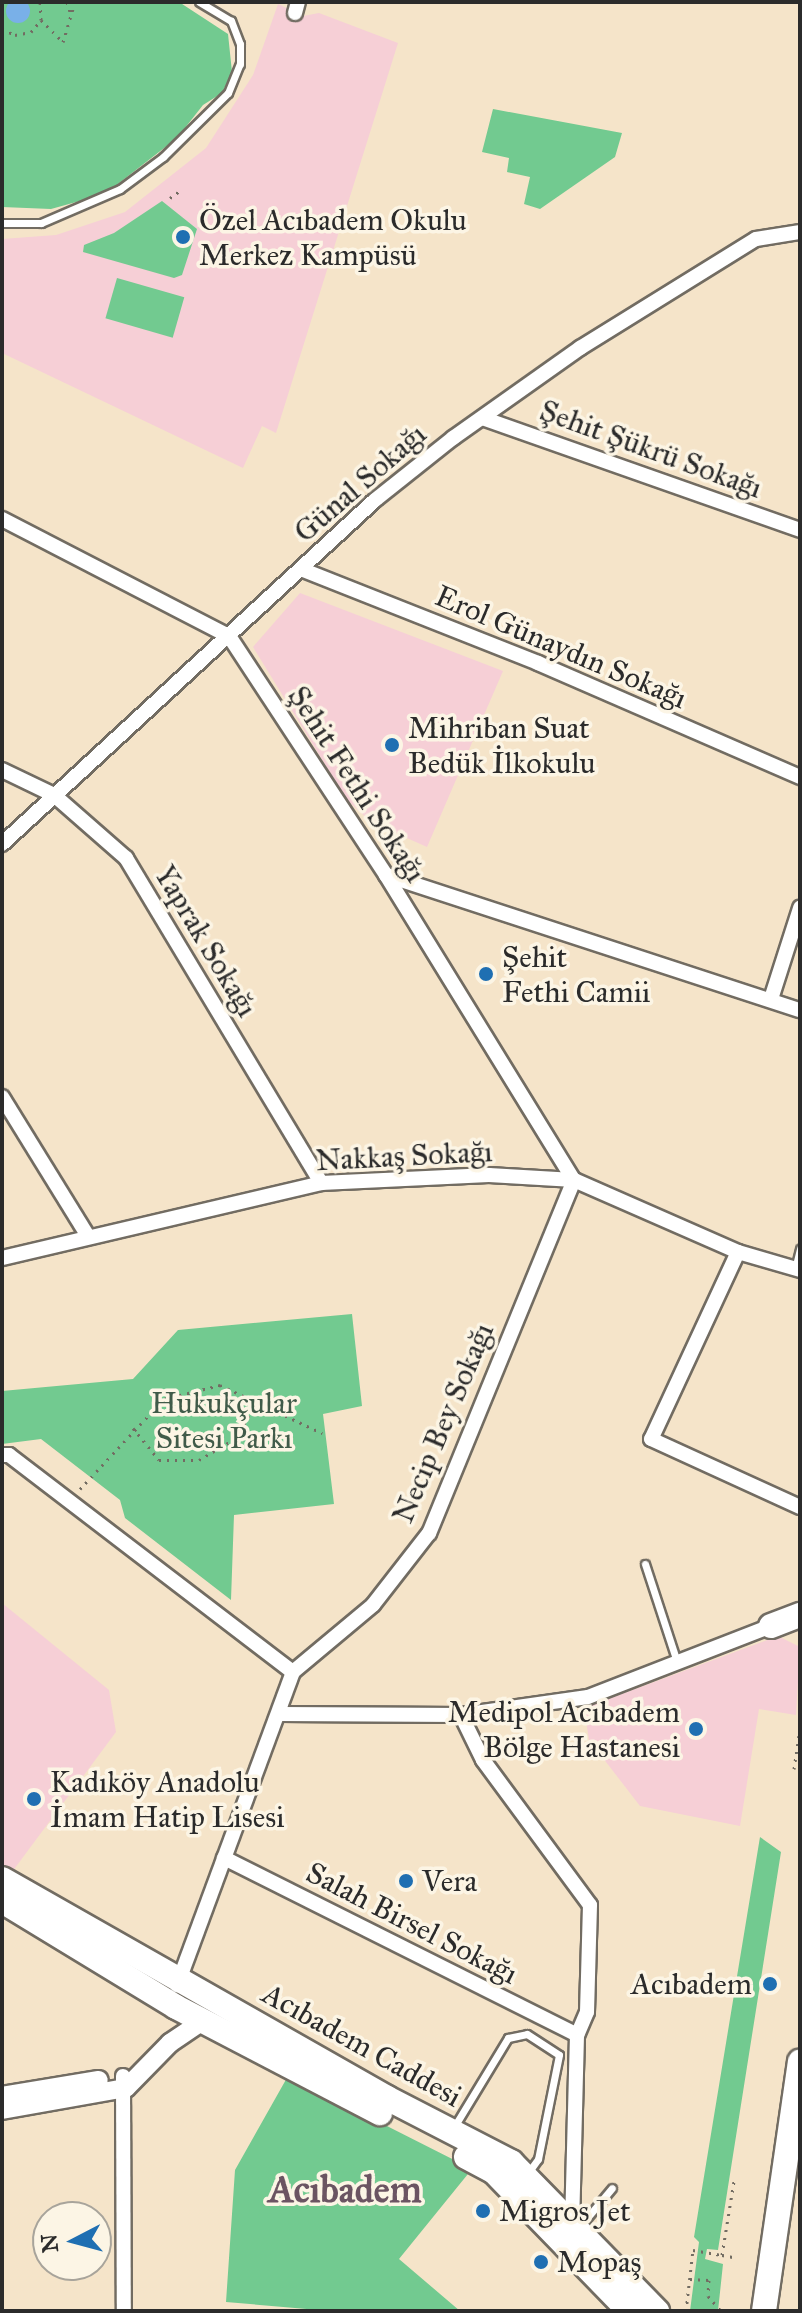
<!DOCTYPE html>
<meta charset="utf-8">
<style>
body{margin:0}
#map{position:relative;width:802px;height:2313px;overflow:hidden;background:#f5e4c9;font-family:"IM FELL Great Primer",serif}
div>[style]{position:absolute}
.built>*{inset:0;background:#f6cfd6}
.green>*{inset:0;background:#72ca90;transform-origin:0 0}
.water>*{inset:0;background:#79b0e8}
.round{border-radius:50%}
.path>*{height:3px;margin-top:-1.5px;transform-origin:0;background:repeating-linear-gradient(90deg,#726c62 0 2px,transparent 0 8px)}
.roads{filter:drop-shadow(2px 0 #726c62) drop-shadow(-2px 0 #726c62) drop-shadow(0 2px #726c62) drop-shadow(0 -2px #726c62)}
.service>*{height:7px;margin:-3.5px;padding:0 3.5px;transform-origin:3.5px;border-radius:3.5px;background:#fff}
.minor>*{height:14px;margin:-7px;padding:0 7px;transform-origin:7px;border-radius:7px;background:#fff}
.tertiary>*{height:18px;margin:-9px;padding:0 9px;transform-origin:9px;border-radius:9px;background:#fff}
.primary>*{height:24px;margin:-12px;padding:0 12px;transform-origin:12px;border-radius:12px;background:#fff}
.trunk>*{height:24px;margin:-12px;padding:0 12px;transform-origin:12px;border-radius:12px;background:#fff}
.dots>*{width:22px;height:22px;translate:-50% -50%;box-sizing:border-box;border:4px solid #fcf5e5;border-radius:50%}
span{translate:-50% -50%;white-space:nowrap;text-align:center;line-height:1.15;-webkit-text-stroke:7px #fcf5e5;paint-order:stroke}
.poi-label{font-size:30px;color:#2b2b2b}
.left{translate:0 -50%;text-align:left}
.right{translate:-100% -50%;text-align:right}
.street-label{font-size:30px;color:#2b2b2b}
.park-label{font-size:30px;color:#405b49}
.district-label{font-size:38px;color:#6b5462;font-weight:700}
.frame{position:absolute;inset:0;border:4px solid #2b2b2b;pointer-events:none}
.north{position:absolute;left:32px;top:2201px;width:80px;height:80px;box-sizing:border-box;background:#fcf5e5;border:2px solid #a8a49b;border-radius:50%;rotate:264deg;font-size:22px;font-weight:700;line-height:32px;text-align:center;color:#2b2b2b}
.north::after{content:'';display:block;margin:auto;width:28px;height:36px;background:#1f6fb2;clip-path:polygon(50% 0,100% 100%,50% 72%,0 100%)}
</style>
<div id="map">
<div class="built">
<i style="clip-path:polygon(278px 4px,303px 16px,319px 13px,398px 43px,276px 433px,262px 426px,243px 468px,2px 353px,2px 239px,56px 235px,125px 212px,206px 148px,253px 75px)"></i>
<i style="clip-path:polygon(300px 593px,503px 671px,427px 847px,371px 822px,347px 800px,253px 647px)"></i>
<i style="clip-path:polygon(2px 1603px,109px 1690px,116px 1732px,12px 1872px,2px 1867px)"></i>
<i style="clip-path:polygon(778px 1636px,800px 1647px,796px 1715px,759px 1709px,740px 1826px,640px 1806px,589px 1740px,584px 1708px)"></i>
</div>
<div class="green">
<i style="clip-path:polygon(2px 2px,179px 2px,228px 34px,232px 72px,222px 93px,203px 105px,177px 138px,105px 194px,51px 209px,2px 207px)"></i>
<i style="clip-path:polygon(493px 109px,622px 133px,615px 157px,540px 209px,524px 204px,530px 177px,507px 172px,509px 158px,482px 152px)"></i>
<i style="clip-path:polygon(162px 201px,197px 229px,182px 275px,174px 278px,83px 252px,84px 245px,114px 233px)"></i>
<i style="left:117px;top:278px;width:70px;height:42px;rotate:16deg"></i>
<i style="clip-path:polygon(352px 1314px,362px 1406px,323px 1414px,334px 1504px,234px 1515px,231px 1600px,125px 1518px,120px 1500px,41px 1439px,2px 1444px,2px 1391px,133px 1379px,178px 1330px)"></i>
<i style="clip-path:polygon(760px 1837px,781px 1852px,718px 2250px,707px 2249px,705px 2259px,723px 2264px,718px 2311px,690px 2311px,699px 2242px,694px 2237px)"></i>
<i style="clip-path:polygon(288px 2076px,472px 2169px,399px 2259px,460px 2311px,330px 2311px,226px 2302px,235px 2170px)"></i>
</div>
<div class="water">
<i class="round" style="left:6px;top:-1px;width:24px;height:24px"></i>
</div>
<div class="path">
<i style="left:67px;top:2px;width:14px;rotate:73deg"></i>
<i style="left:41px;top:20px;width:31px;rotate:45deg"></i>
<i style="left:63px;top:42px;width:42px;rotate:-73.3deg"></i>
<i style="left:2px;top:29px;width:14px;rotate:25deg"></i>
<i style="left:15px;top:35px;width:16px;rotate:-11deg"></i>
<i style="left:31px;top:32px;width:16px;rotate:-50deg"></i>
<i style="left:41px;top:20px;width:18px;rotate:-93deg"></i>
<i style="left:170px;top:198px;width:14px;rotate:-36deg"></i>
<i style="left:133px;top:1428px;width:41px;rotate:50.9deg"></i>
<i style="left:159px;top:1460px;width:40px"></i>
<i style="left:199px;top:1460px;width:43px;rotate:-30.7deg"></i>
<i style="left:236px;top:1438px;width:44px;rotate:-59.9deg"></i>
<i style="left:80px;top:1489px;width:123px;rotate:-47deg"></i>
<i style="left:164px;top:1399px;width:58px;rotate:-14deg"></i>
<i style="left:220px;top:1385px;width:113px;rotate:25.2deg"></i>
<i style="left:794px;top:1769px;width:41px;rotate:-81.7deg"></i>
<i style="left:722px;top:2255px;width:11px;rotate:10deg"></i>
<i style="left:690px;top:2279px;width:19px;rotate:3deg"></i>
<i style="left:709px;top:2280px;width:16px;rotate:94deg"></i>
<i style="left:708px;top:2296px;width:20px;rotate:49deg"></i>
<i style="left:686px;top:2311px;width:61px;rotate:-83.5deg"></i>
<i style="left:693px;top:2250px;width:29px;rotate:10deg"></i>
<i style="left:722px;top:2255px;width:75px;rotate:-80.8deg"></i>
</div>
<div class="roads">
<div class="service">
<i style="left:2px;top:223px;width:39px"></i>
<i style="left:41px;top:223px;width:86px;rotate:-23.3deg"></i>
<i style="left:120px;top:189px;width:54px;rotate:-36.7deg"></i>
<i style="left:163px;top:157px;width:91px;rotate:-44.6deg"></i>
<i style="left:228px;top:93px;width:31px;rotate:-68deg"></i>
<i style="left:240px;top:64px;width:20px;rotate:-90deg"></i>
<i style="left:240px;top:44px;width:25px;rotate:-111deg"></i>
<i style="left:231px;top:21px;width:37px;rotate:-149deg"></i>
<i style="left:795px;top:1269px;width:21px;rotate:-76deg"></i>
<i style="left:645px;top:1564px;width:103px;rotate:71.9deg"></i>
<i style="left:454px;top:2127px;width:104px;rotate:-58.8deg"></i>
<i style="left:508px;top:2038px;width:19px;rotate:-12deg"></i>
<i style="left:527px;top:2034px;width:38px;rotate:33deg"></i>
<i style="left:559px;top:2055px;width:106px;rotate:101.4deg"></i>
<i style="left:538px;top:2159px;width:19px;rotate:126deg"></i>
<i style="left:581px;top:2225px;width:48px;rotate:-50deg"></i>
</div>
<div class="minor">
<i style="left:295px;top:13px;width:11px;rotate:-75deg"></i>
<i style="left:485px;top:419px;width:334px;rotate:19.4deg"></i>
<i style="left:2px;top:519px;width:255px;rotate:27.3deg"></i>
<i style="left:229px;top:636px;width:286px;rotate:56.7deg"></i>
<i style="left:386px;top:875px;width:358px;rotate:58.4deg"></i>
<i style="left:574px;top:1180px;width:382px;rotate:112.3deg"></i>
<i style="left:429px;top:1533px;width:91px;rotate:127.9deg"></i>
<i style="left:373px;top:1605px;width:104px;rotate:140.1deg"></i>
<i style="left:293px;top:1672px;width:334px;rotate:110.3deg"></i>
<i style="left:301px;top:569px;width:255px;rotate:21.6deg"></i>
<i style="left:538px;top:663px;width:286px;rotate:23.5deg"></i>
<i style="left:2px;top:770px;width:58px;rotate:25.7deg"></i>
<i style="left:54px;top:795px;width:96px;rotate:41.2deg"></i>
<i style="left:126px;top:858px;width:379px;rotate:59deg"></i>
<i style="left:2px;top:844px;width:507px;rotate:-42.68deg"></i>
<i style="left:375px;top:500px;width:100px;rotate:-38.5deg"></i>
<i style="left:453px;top:438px;width:156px;rotate:-35.3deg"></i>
<i style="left:580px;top:348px;width:207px;rotate:-31.8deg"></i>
<i style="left:756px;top:239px;width:45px;rotate:-9deg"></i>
<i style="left:386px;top:875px;width:435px;rotate:18.1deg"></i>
<i style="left:771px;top:999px;width:96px;rotate:-72.3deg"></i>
<i style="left:2px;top:1097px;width:163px;rotate:58.3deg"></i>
<i style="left:738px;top:1252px;width:206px;rotate:114.9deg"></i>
<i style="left:651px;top:1439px;width:164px;rotate:24.5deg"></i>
<i style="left:2px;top:1258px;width:328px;rotate:-13.2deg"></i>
<i style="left:321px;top:1183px;width:168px;rotate:-2.7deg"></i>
<i style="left:489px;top:1175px;width:85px;rotate:3.4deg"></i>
<i style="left:574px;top:1180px;width:179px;rotate:23.7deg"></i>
<i style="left:738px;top:1252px;width:65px;rotate:16.2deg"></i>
<i style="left:2px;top:1455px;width:7px"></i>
<i style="left:9px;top:1455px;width:357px;rotate:37.4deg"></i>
<i style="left:280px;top:1714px;width:181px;rotate:0.3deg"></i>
<i style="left:461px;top:1715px;width:128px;rotate:-8.1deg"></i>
<i style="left:588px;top:1697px;width:196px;rotate:-21.2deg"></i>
<i style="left:461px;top:1715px;width:50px;rotate:63.9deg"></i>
<i style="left:483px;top:1760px;width:180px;rotate:53.6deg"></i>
<i style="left:590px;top:1905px;width:107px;rotate:91.6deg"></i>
<i style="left:587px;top:2012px;width:25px;rotate:113deg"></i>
<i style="left:577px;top:2035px;width:189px;rotate:91.5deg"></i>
<i style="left:224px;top:1858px;width:395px;rotate:26.6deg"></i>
<i style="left:123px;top:2076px;width:235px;rotate:89.8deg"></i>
</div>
<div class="tertiary">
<i style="left:2px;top:2096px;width:98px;rotate:-9.4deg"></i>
<i style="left:2px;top:2110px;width:126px;rotate:-10.1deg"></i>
<i style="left:126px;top:2088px;width:63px;rotate:-45.6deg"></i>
<i style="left:170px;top:2043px;width:40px;rotate:-34deg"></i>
</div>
<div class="primary">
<i style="left:2px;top:1879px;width:443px;rotate:29.6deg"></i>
<i style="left:387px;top:2098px;width:140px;rotate:27.3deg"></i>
<i style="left:511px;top:2162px;width:209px;rotate:45.6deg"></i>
<i style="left:2px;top:1901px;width:204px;rotate:31.3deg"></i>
<i style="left:176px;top:2007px;width:230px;rotate:27.5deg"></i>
<i style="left:466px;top:2157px;width:32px;rotate:28deg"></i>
<i style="left:494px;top:2172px;width:194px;rotate:45.8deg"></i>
</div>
<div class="trunk">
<i style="left:771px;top:1626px;width:31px;rotate:-21deg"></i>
<i style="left:764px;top:2311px;width:252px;rotate:-81.8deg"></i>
</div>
</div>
<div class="dots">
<i style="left:183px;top:237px;background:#1f6fb2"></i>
<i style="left:392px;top:745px;background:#1f6fb2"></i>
<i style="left:486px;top:974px;background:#1f6fb2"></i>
<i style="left:696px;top:1729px;background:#1f6fb2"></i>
<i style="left:34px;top:1799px;background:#1f6fb2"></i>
<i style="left:406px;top:1881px;background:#1f6fb2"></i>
<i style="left:770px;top:1984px;background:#1f6fb2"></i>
<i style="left:483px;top:2211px;background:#1f6fb2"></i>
<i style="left:541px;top:2262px;background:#1f6fb2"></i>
</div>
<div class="poi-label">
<span class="left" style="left:199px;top:237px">Özel Acıbadem Okulu<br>Merkez Kampüsü</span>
<span class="left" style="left:408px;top:745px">Mihriban Suat<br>Bedük İlkokulu</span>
<span class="left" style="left:502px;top:974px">Şehit<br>Fethi Camii</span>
<span class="right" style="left:680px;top:1729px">Medipol Acıbadem<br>Bölge Hastanesi</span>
<span class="left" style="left:50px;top:1799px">Kadıköy Anadolu<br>İmam Hatip Lisesi</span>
<span class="left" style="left:422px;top:1881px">Vera</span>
<span class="right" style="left:752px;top:1984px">Acıbadem</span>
<span class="left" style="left:499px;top:2211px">Migros Jet</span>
<span class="left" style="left:557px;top:2262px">Mopaş</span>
</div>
<div class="street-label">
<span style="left:651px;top:449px;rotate:20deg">Şehit Şükrü Sokağı</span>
<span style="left:360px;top:483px;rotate:-41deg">Günal Sokağı</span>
<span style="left:561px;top:647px;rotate:23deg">Erol Günaydın Sokağı</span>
<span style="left:357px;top:784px;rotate:57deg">Şehit Fethi Sokağı</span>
<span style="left:206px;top:941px;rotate:59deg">Yaprak Sokağı</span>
<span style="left:404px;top:1156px;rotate:-3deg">Nakkaş Sokağı</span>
<span style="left:443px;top:1423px;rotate:-67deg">Necip Bey Sokağı</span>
<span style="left:412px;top:1923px;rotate:27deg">Salah Birsel Sokağı</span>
<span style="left:362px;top:2045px;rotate:29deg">Acıbadem Caddesi</span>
</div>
<div class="park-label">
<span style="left:224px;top:1420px">Hukukçular<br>Sitesi Parkı</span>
</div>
<div class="district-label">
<span style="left:345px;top:2190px">Acıbadem</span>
</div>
<div class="frame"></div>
<div class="north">N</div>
</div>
